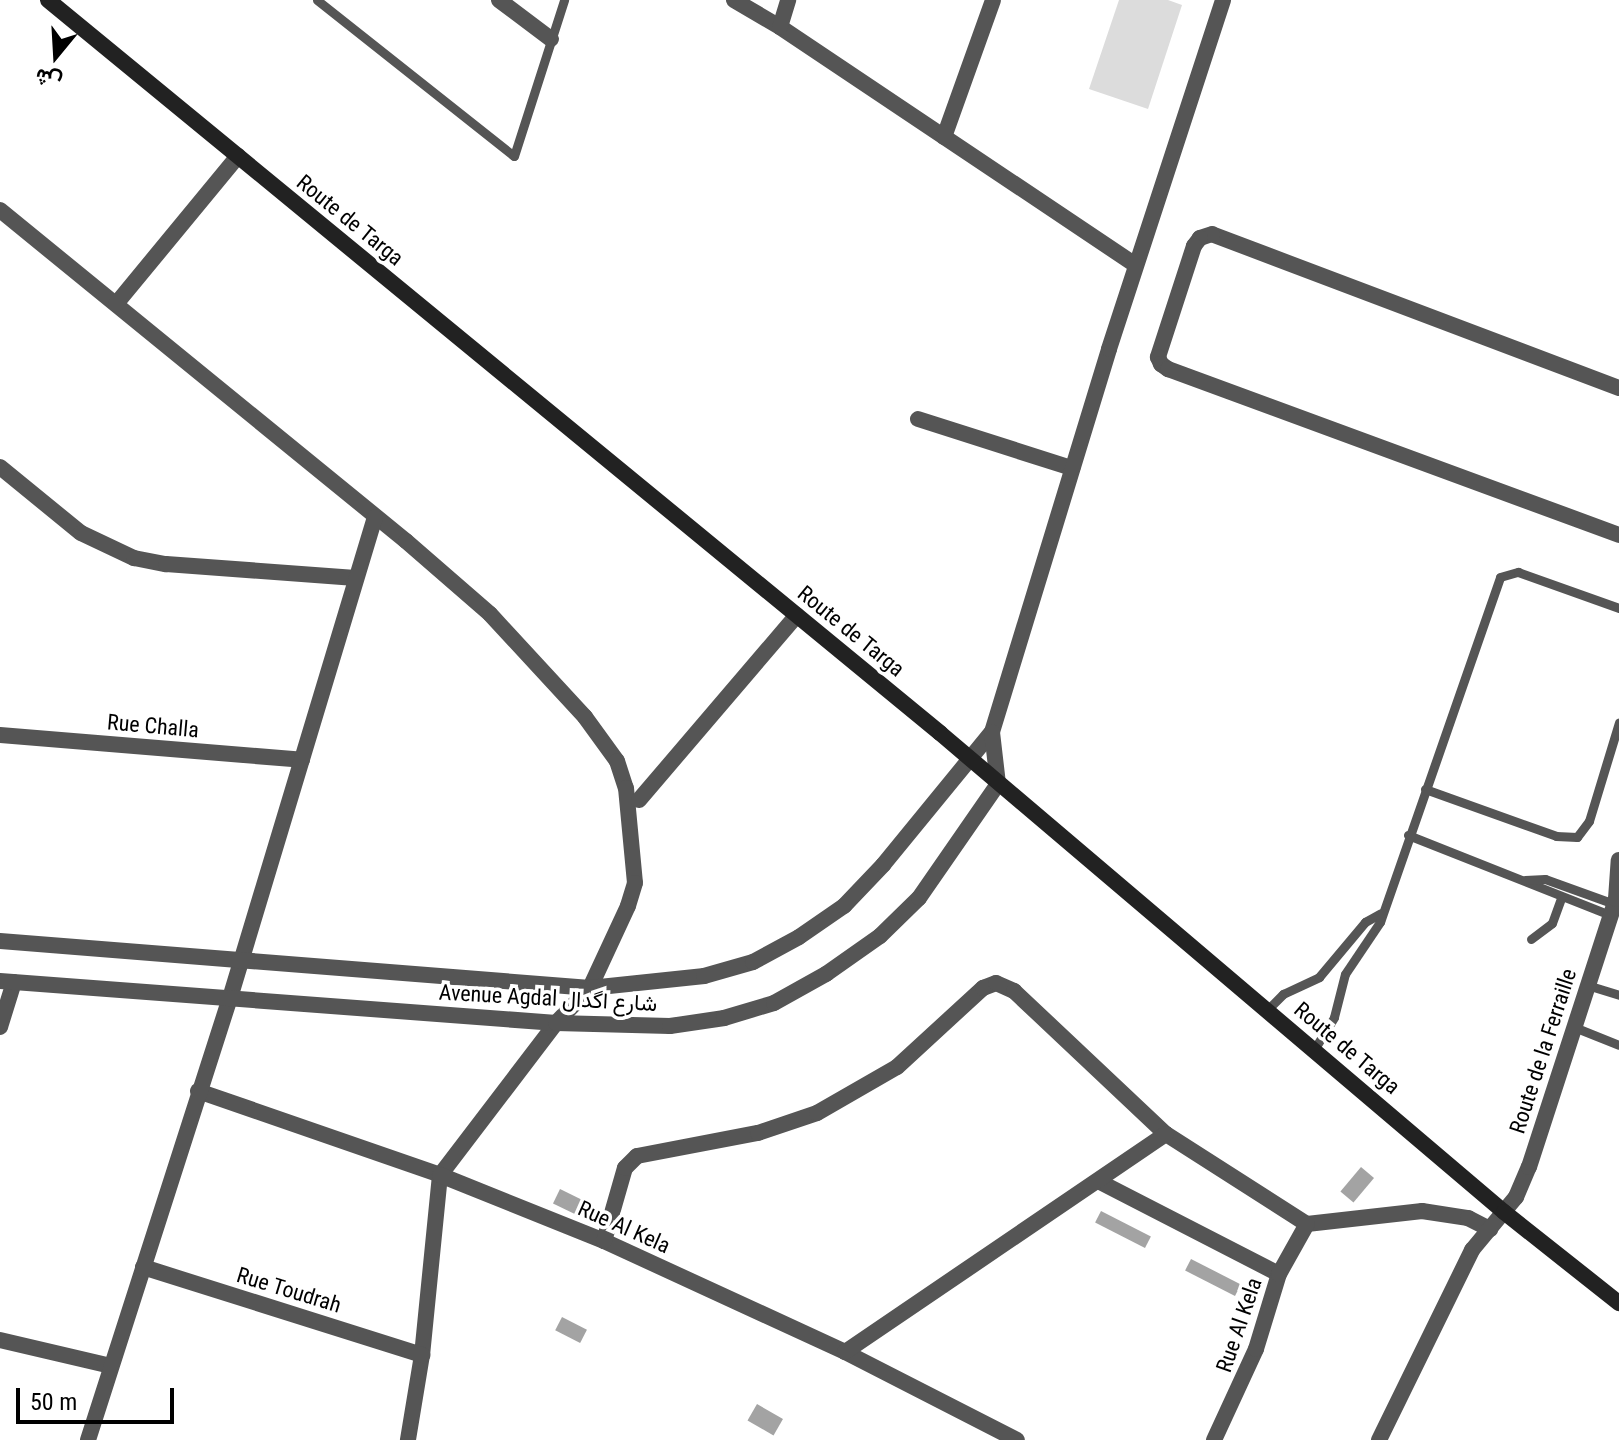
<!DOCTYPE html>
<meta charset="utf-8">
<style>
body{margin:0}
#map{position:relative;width:1619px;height:1440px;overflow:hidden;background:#fff;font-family:"Roboto Condensed",Vazirmatn,sans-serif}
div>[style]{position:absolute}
.green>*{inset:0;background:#dcdcdc}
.water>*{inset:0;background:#a3a3a3;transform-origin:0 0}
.service>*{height:9px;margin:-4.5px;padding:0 4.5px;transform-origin:4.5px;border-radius:4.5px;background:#555}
.minor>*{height:16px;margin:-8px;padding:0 8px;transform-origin:8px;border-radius:8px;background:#555}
.tertiary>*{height:16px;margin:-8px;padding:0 8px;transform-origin:8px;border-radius:8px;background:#555}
.secondary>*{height:16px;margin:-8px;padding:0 8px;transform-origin:8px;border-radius:8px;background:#222}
span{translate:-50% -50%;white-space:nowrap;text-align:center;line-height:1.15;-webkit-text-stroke:7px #fff;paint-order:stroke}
.street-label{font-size:22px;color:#000}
.north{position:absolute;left:16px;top:16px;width:80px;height:80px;-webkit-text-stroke:6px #fff;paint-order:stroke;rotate:198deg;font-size:22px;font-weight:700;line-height:32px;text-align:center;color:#000}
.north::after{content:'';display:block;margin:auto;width:28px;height:36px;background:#000;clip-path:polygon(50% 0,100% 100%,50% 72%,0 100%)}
.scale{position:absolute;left:16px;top:1388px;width:158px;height:36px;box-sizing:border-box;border:4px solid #000;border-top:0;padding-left:10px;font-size:24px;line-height:28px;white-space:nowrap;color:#000;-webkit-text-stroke:6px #fff;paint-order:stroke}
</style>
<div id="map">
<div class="green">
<i style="clip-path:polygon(1119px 0,1168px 0,1182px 5px,1148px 109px,1089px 89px)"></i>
</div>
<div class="water">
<i style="left:1361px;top:1167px;width:17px;height:32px;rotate:40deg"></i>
<i style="left:560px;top:1189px;width:30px;height:16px;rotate:26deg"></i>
<i style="left:1101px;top:1211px;width:56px;height:13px;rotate:27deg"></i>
<i style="left:1191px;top:1259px;width:56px;height:13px;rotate:27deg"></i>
<i style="left:562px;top:1317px;width:28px;height:15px;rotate:27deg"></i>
<i style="left:757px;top:1404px;width:30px;height:19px;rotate:30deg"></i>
</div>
<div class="service">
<i style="left:317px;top:0;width:251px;rotate:38.4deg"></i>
<i style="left:514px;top:156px;width:164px;rotate:-72.2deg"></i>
<i style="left:1425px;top:789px;width:139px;rotate:19.7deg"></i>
<i style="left:1556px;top:836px;width:21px;rotate:3deg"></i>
<i style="left:1577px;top:837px;width:20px;rotate:-53deg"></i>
<i style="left:1589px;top:821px;width:103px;rotate:-73.1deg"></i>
<i style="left:1408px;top:835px;width:217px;rotate:21.6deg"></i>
<i style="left:1525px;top:880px;width:20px;rotate:-3deg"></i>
<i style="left:1545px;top:879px;width:73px;rotate:19.9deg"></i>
<i style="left:1531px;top:939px;width:26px;rotate:-37deg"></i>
<i style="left:1552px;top:923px;width:27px;rotate:-70deg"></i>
<i style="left:1587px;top:985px;width:34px;rotate:17deg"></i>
<i style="left:1267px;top:1010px;width:23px;rotate:-45deg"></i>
<i style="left:1283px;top:994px;width:40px;rotate:-25deg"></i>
<i style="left:1319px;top:977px;width:72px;rotate:-50.1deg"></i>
<i style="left:1365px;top:922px;width:18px;rotate:-29deg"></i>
<i style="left:1574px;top:1027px;width:48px;rotate:21.8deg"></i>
<i style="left:1315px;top:1048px;width:36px;rotate:-58deg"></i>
<i style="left:1334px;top:1017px;width:44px;rotate:-75.7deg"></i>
<i style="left:1345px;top:974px;width:63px;rotate:-56.1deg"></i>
<i style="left:1380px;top:922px;width:365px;rotate:-70.8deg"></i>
<i style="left:1500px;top:577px;width:19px;rotate:-16deg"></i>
<i style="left:1518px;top:572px;width:107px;rotate:19.6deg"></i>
</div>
<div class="minor">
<i style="left:499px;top:0;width:65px;rotate:36.9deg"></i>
<i style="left:734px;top:0;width:53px;rotate:30.4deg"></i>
<i style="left:780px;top:27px;width:428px;rotate:33.8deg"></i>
<i style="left:780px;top:27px;width:28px;rotate:-73deg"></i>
<i style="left:944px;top:137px;width:145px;rotate:-70.3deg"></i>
<i style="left:0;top:210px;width:524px;rotate:39.19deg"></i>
<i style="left:406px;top:541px;width:111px;rotate:41deg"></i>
<i style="left:490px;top:614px;width:140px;rotate:47.3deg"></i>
<i style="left:585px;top:717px;width:54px;rotate:54deg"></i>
<i style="left:617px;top:761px;width:28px;rotate:72deg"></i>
<i style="left:626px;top:788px;width:95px;rotate:84.6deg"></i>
<i style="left:635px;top:883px;width:24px;rotate:107deg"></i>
<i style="left:628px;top:906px;width:90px;rotate:114.9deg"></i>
<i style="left:590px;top:988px;width:49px;rotate:134.2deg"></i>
<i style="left:556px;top:1023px;width:191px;rotate:127.3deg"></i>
<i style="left:440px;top:1175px;width:181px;rotate:95.7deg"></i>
<i style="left:422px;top:1355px;width:86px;rotate:99.4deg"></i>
<i style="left:116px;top:304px;width:192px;rotate:-50.5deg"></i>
<i style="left:1619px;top:388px;width:435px;rotate:-159.3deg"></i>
<i style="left:1212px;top:234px;width:13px;rotate:162deg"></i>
<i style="left:1200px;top:238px;width:10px;rotate:127deg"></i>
<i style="left:1194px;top:246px;width:117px;rotate:108deg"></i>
<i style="left:1158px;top:357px;width:8px;rotate:67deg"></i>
<i style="left:1161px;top:364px;width:9px;rotate:36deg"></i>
<i style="left:1168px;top:369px;width:481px;rotate:20.2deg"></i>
<i style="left:918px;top:419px;width:162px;rotate:17.7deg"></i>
<i style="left:0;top:467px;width:104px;rotate:39.2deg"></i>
<i style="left:81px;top:533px;width:59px;rotate:25.3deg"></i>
<i style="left:134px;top:558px;width:33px;rotate:11deg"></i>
<i style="left:166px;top:564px;width:190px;rotate:4.2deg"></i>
<i style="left:0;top:735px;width:303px;rotate:4.7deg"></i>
<i style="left:639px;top:800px;width:243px;rotate:-49.5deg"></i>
<i style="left:0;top:1027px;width:47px;rotate:-72.7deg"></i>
<i style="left:198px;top:1091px;width:256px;rotate:19.1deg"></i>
<i style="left:440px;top:1175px;width:177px;rotate:21.9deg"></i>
<i style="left:604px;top:1241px;width:265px;rotate:24.7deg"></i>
<i style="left:845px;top:1352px;width:193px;rotate:27.1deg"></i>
<i style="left:1098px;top:1181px;width:203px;rotate:27.2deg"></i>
<i style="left:604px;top:1241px;width:76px;rotate:-74deg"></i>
<i style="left:625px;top:1168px;width:17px;rotate:-45deg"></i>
<i style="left:637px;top:1156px;width:123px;rotate:-10.8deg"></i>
<i style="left:758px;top:1133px;width:62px;rotate:-18.7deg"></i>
<i style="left:817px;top:1113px;width:92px;rotate:-29.9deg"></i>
<i style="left:897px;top:1067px;width:117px;rotate:-42.6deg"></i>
<i style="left:983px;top:988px;width:14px;rotate:-21deg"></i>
<i style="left:996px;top:983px;width:20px;rotate:24deg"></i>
<i style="left:1014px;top:991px;width:209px;rotate:43.3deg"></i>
<i style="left:1166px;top:1134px;width:167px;rotate:32.6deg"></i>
<i style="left:1307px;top:1224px;width:116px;rotate:-6.4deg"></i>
<i style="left:1422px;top:1211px;width:47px;rotate:8.7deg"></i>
<i style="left:1468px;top:1218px;width:25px;rotate:27deg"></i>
<i style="left:143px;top:1267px;width:293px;rotate:17.5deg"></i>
<i style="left:0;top:1340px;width:114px;rotate:13.2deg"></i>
<i style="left:845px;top:1352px;width:388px;rotate:-34.2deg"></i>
<i style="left:88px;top:1440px;width:464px;rotate:-72.2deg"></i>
<i style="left:230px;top:998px;width:502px;rotate:-73.22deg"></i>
<i style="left:1214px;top:1440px;width:100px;rotate:-65.2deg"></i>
<i style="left:1256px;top:1349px;width:78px;rotate:-73deg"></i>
<i style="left:1279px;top:1274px;width:57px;rotate:-60.8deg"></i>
</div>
<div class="tertiary">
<i style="left:0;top:941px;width:592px;rotate:4.55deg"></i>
<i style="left:590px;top:988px;width:115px;rotate:-6deg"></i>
<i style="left:704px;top:976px;width:51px;rotate:-15.9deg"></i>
<i style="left:753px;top:962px;width:52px;rotate:-28.5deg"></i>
<i style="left:799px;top:937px;width:55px;rotate:-34.6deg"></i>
<i style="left:844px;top:906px;width:57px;rotate:-46.4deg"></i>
<i style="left:883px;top:865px;width:172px;rotate:-50.7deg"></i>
<i style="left:992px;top:732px;width:400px;rotate:-73deg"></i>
<i style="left:1109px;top:349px;width:367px;rotate:-71.9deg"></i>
<i style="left:0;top:981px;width:558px;rotate:4.32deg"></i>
<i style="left:556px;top:1023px;width:114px;rotate:1.5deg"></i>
<i style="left:670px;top:1026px;width:55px;rotate:-8.4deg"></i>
<i style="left:724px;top:1018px;width:52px;rotate:-16.7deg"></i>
<i style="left:774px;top:1003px;width:60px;rotate:-29.1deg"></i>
<i style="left:826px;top:974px;width:66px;rotate:-35.1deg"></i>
<i style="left:880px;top:936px;width:54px;rotate:-44.3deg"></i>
<i style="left:919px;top:898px;width:139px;rotate:-55.3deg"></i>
<i style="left:998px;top:784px;width:52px;rotate:-96.6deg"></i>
<i style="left:1379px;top:1440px;width:212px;rotate:-63.9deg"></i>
<i style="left:1472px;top:1250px;width:69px;rotate:-50.3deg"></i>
<i style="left:1516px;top:1197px;width:33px;rotate:-67deg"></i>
<i style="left:1529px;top:1167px;width:282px;rotate:-72deg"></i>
<i style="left:1616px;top:899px;width:39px;rotate:-86deg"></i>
</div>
<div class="secondary">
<i style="left:48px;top:0;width:1155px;rotate:39.41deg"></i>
<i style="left:940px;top:733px;width:740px;rotate:40.34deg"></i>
<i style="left:1504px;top:1212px;width:147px;rotate:38.4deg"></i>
</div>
<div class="street-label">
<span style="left:350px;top:220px;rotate:39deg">Route de Targa</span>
<span style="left:851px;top:631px;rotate:39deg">Route de Targa</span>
<span style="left:153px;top:726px;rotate:5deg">Rue Challa</span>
<span style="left:548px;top:998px;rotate:3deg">Avenue Agdal شارع اگدال</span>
<span style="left:1347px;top:1048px;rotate:40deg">Route de Targa</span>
<span style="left:1543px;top:1051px;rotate:-72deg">Route de la Ferraille</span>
<span style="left:624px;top:1227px;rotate:24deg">Rue Al Kela</span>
<span style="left:289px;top:1290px;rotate:17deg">Rue Toudrah</span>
<span style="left:1239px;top:1325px;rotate:-71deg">Rue Al Kela</span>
</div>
<div class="north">ش</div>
<div class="scale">50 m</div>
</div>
